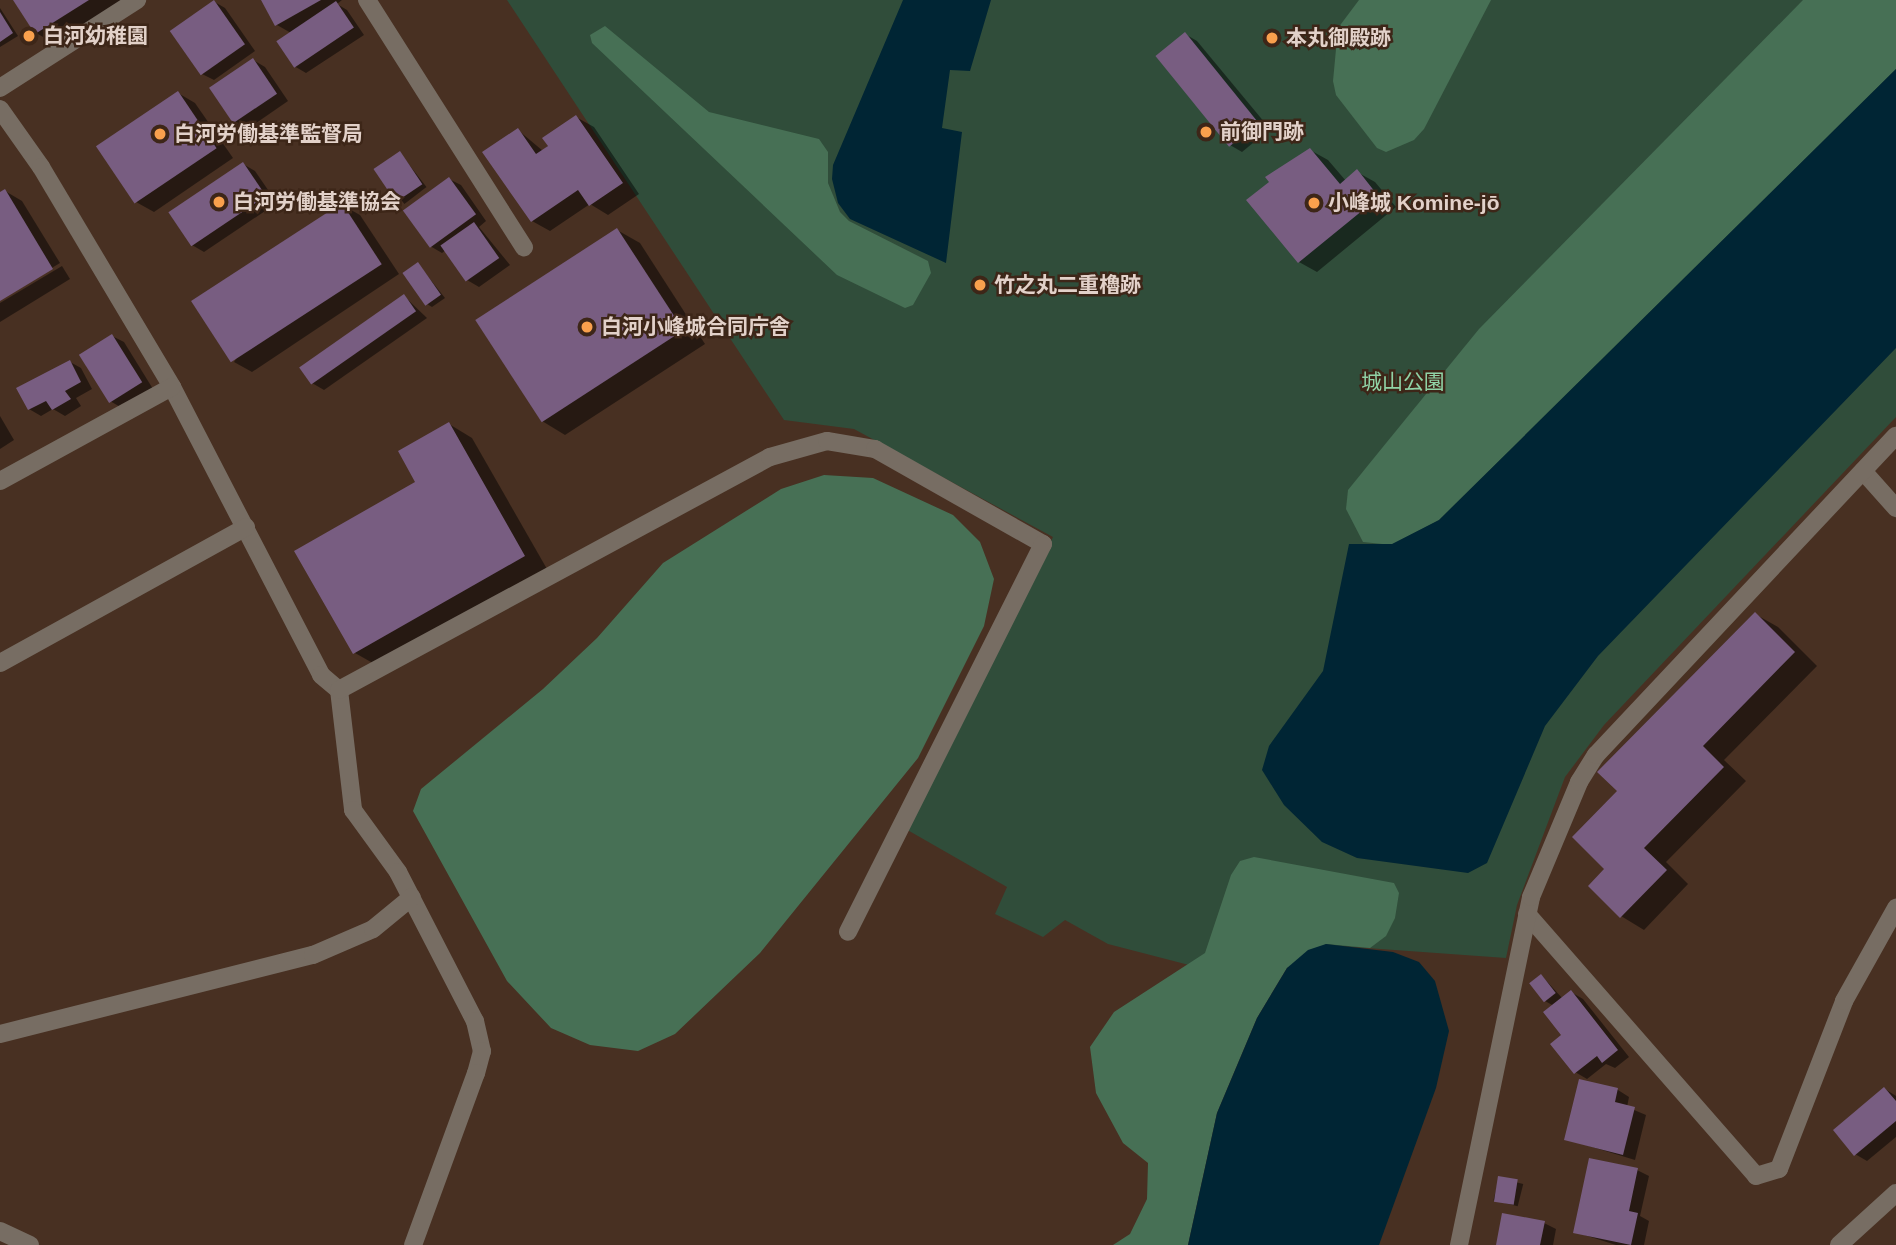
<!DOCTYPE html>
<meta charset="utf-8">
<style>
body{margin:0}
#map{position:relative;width:1896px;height:1245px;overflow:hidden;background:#483022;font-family:Helvetica,"Noto Sans JP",sans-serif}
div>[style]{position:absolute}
.green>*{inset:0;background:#304d3a}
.forest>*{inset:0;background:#477055}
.water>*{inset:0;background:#002534}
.shadow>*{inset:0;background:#0007;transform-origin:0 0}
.building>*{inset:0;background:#785d81;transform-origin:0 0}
.minor>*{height:18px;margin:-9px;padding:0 9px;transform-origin:9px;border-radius:9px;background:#776d63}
.dots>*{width:19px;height:19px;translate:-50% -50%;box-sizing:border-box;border:4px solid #3d2618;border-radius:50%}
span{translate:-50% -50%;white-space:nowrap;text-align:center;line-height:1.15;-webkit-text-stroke:5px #3d2618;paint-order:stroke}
.poi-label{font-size:21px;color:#e2d1c9;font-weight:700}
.left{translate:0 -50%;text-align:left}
.park-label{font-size:21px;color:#90d3a6}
</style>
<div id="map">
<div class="green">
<i style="clip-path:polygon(507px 0,1896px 0,1896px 417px,1604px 725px,1565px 777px,1517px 905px,1506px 958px,1339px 946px,1189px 965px,1108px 944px,1065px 920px,1043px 937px,995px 914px,1007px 887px,904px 828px,1053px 537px,854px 429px,784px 420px)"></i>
</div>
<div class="forest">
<i style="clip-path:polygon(1359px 0,1491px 0,1424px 129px,1414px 140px,1386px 152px,1377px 148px,1336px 95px,1333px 81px,1338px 28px)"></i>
<i style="clip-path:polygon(1803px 0,1896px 0,1896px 69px,1439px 520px,1392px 545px,1363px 542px,1346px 509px,1348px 490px,1378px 453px,1479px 329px)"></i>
<i style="clip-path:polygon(605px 26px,709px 112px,819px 139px,828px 152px,828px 183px,840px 212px,849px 221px,928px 261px,931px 273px,913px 305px,905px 308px,837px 275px,592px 43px,590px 35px)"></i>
<i style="clip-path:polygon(824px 475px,873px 478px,953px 515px,980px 542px,994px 579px,984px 626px,918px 758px,760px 953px,675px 1034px,638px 1051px,590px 1045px,551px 1028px,507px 981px,413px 811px,421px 789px,543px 689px,597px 638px,663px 563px,781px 489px)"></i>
<i style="clip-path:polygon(1254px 857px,1394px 883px,1399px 893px,1395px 918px,1386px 936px,1370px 948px,1326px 944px,1287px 968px,1257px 1018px,1217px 1113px,1188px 1245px,1113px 1245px,1130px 1234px,1147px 1199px,1148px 1163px,1123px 1143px,1096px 1093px,1090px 1047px,1114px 1012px,1205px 953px,1231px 875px,1240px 861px)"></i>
</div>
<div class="water">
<i style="clip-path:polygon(903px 0,991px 0,970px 71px,950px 70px,942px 128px,962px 132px,946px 263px,850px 219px,838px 203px,832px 179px,833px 165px)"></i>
<i style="clip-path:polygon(1896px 69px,1896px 348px,1598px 656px,1545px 726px,1487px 863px,1468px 873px,1357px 858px,1322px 842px,1284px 805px,1262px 770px,1269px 746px,1323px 671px,1349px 544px,1392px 544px,1439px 520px)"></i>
<i style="clip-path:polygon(1326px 944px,1393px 952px,1419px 962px,1435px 981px,1449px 1031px,1436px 1088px,1379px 1245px,1188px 1245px,1217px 1113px,1257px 1018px,1287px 968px,1308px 950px)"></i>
</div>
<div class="shadow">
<i style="clip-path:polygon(15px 0,132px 0,59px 46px,36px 33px)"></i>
<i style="clip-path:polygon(263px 0,342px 0,337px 4px,347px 10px,364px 35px,306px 73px,294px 66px,291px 33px,277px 25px)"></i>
<i style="clip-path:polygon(213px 1px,225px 8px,255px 51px,214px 80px,202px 74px)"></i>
<i style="clip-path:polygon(0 8px,18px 36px,0 47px)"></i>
<i style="clip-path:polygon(1185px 34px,1197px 41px,1270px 129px,1242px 152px,1230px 145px)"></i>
<i style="clip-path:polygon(253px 60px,265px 67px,288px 101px,246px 130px,234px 123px)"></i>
<i style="clip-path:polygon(178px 93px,195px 103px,233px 158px,154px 212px,136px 202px)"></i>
<i style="clip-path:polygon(576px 117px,594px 127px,639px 194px,608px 215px,590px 204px,550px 231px,532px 221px,518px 130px,543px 151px)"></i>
<i style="clip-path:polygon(1310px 150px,1328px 160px,1346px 181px,1357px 172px,1375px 182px,1396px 207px,1317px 272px,1299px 262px,1268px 177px)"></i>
<i style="left:400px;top:153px;width:43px;height:28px;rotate:52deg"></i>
<i style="clip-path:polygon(243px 164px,255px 171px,277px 203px,204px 252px,192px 245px)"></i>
<i style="clip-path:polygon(449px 179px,461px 185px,486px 221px,479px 227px,510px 265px,479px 287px,467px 280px,446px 250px,442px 253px,430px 246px)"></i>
<i style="clip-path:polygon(5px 191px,22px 201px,60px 263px,0 299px,0 194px)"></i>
<i style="clip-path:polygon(342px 205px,360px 215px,399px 274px,252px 372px,234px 362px)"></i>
<i style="clip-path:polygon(617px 230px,640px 243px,705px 344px,565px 435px,542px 421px)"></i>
<i style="clip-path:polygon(418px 264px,445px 298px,432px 307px,427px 304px)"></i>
<i style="clip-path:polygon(62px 266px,70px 279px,0 322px,0 303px)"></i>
<i style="clip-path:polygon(404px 296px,427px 318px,324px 390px,312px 383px)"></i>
<i style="clip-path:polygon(112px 336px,124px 342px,153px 389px,122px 408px,110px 401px)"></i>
<i style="clip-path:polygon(70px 362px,81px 368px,92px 389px,76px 398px,81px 406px,65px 416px,53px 409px,41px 416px,29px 409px)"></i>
<i style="clip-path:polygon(0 416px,14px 440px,0 449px)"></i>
<i style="clip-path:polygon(449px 424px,472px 438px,547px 569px,378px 666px,355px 653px,418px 483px)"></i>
<i style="clip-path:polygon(1755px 614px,1778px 627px,1817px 666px,1724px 760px,1746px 781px,1666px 862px,1688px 884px,1644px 930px,1621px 916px,1607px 869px,1619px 791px)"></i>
<i style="clip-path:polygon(1542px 976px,1563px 999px,1571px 992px,1583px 999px,1629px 1057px,1615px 1068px,1606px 1064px,1587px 1079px,1575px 1072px,1554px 1006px,1545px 1001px)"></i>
<i style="clip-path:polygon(1580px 1081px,1618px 1090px,1629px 1097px,1627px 1107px,1646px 1115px,1635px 1160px,1566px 1139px)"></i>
<i style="clip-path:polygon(1885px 1089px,1896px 1096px,1896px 1137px,1867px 1161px,1855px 1154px)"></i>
<i style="clip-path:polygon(1637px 1170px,1649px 1176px,1640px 1216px,1649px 1221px,1644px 1245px,1616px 1245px,1575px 1232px)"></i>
<i style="left:1499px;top:1178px;width:25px;height:23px;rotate:14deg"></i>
<i style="clip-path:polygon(1544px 1223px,1556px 1229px,1553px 1245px,1498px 1245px)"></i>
</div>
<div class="building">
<i style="clip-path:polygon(13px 0,89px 0,35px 34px)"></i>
<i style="left:214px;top:0;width:54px;height:54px;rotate:55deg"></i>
<i style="clip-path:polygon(261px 0,321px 0,275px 26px)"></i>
<i style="left:336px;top:1px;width:32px;height:72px;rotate:56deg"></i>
<i style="clip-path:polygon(0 12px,13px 33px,0 42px)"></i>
<i style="left:1185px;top:32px;width:117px;height:38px;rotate:51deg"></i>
<i style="left:253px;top:58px;width:43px;height:53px;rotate:56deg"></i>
<i style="left:178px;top:91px;width:69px;height:99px;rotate:56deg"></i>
<i style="clip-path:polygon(576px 115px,623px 183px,589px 206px,578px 190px,531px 222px,482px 152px,518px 128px,536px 154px,548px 146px,542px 138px)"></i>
<i style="clip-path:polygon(1310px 148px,1340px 184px,1357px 169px,1379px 197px,1298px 263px,1246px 200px,1269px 182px,1265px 177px)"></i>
<i style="left:400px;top:151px;width:40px;height:32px;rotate:56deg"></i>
<i style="left:243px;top:162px;width:41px;height:90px;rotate:56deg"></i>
<i style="left:449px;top:177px;width:46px;height:57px;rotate:54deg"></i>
<i style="clip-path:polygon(5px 189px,53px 269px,0 301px,0 192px)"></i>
<i style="left:342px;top:203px;width:73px;height:180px;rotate:57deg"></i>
<i style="left:474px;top:222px;width:44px;height:41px;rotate:55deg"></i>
<i style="left:617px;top:228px;width:122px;height:169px;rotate:57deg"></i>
<i style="left:418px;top:262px;width:40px;height:19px;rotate:55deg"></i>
<i style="left:404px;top:294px;width:21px;height:128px;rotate:55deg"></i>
<i style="left:112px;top:334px;width:57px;height:39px;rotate:58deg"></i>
<i style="clip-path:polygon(70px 360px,81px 382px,65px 391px,71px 399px,52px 410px,46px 401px,28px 410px,16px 388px)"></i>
<i style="clip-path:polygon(449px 422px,525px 556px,353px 654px,294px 551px,415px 482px,398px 451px)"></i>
<i style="clip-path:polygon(1755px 612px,1795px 652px,1703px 746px,1724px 767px,1644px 848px,1667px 870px,1620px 918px,1588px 886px,1604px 869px,1572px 837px,1617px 791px,1597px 772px)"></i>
<i style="left:1541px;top:974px;width:24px;height:15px;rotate:52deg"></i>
<i style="clip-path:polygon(1571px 990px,1618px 1050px,1602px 1063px,1597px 1056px,1574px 1074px,1550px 1044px,1561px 1035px,1543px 1012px)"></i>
<i style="clip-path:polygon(1579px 1079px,1618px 1088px,1615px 1102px,1635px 1107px,1623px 1155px,1564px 1140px)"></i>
<i style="clip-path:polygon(1884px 1087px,1896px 1101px,1896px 1121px,1854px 1156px,1833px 1130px)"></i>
<i style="clip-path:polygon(1589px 1158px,1638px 1168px,1629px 1211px,1638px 1213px,1631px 1245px,1573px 1233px)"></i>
<i style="left:1498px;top:1176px;width:20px;height:26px;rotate:9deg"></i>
<i style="clip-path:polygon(1502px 1213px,1545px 1221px,1540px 1245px,1496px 1245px)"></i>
</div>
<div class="minor">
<i style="left:367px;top:0;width:293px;rotate:57.6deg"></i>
<i style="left:0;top:88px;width:163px;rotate:-32.7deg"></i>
<i style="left:0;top:109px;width:71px;rotate:54.7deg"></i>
<i style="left:41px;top:167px;width:256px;rotate:59.2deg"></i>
<i style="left:172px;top:387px;width:324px;rotate:62.6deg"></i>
<i style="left:321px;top:675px;width:23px;rotate:40deg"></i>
<i style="left:339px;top:690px;width:121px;rotate:83.3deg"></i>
<i style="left:353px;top:810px;width:77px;rotate:54deg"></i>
<i style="left:398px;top:872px;width:168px;rotate:62.7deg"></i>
<i style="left:475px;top:1021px;width:31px;rotate:77deg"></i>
<i style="left:482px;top:1051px;width:23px;rotate:105deg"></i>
<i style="left:476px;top:1073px;width:183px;rotate:110.1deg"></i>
<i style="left:1863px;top:471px;width:50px;rotate:48.3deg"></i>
<i style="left:0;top:481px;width:196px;rotate:-28.7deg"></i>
<i style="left:0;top:663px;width:281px;rotate:-28.9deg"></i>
<i style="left:339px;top:690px;width:490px;rotate:-28.4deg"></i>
<i style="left:770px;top:457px;width:59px;rotate:-15.7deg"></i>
<i style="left:827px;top:441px;width:49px;rotate:9.5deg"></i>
<i style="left:875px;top:449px;width:193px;rotate:29.5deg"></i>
<i style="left:1043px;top:544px;width:434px;rotate:116.7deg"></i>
<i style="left:1527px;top:914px;width:348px;rotate:48.8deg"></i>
<i style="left:1756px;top:1176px;width:24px;rotate:-17deg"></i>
<i style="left:1779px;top:1169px;width:180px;rotate:-68.8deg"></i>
<i style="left:1844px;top:1001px;width:107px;rotate:-60.8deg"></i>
<i style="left:0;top:1034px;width:323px;rotate:-14.2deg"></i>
<i style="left:313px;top:955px;width:65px;rotate:-23.4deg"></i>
<i style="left:373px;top:929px;width:50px;rotate:-39.4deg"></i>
<i style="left:0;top:1231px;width:33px;rotate:25deg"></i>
<i style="left:1459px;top:1245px;width:355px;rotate:-78.3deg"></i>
<i style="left:1531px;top:897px;width:125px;rotate:-67.3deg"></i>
<i style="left:1579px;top:782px;width:32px;rotate:-58deg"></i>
<i style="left:1596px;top:755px;width:438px;rotate:-46.8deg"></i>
<i style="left:1839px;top:1245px;width:77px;rotate:-42.4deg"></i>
</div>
<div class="dots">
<i style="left:29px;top:36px;background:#f9a04d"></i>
<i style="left:1272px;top:38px;background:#f9a04d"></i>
<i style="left:1206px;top:132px;background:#f9a04d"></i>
<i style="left:160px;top:134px;background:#f9a04d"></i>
<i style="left:219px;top:202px;background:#f9a04d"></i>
<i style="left:1314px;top:203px;background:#f9a04d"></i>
<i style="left:980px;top:285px;background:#f9a04d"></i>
<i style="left:587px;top:327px;background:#f9a04d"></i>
</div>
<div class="poi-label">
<span class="left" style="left:43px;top:36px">白河幼稚園</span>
<span class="left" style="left:1286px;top:38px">本丸御殿跡</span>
<span class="left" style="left:1220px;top:132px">前御門跡</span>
<span class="left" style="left:174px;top:134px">白河労働基準監督局</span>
<span class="left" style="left:233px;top:202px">白河労働基準協会</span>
<span class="left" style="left:1328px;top:203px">小峰城 Komine-jō</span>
<span class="left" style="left:994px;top:285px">竹之丸二重櫓跡</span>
<span class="left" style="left:601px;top:327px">白河小峰城合同庁舎</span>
</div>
<div class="park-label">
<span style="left:1403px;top:382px">城山公園</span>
</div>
</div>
